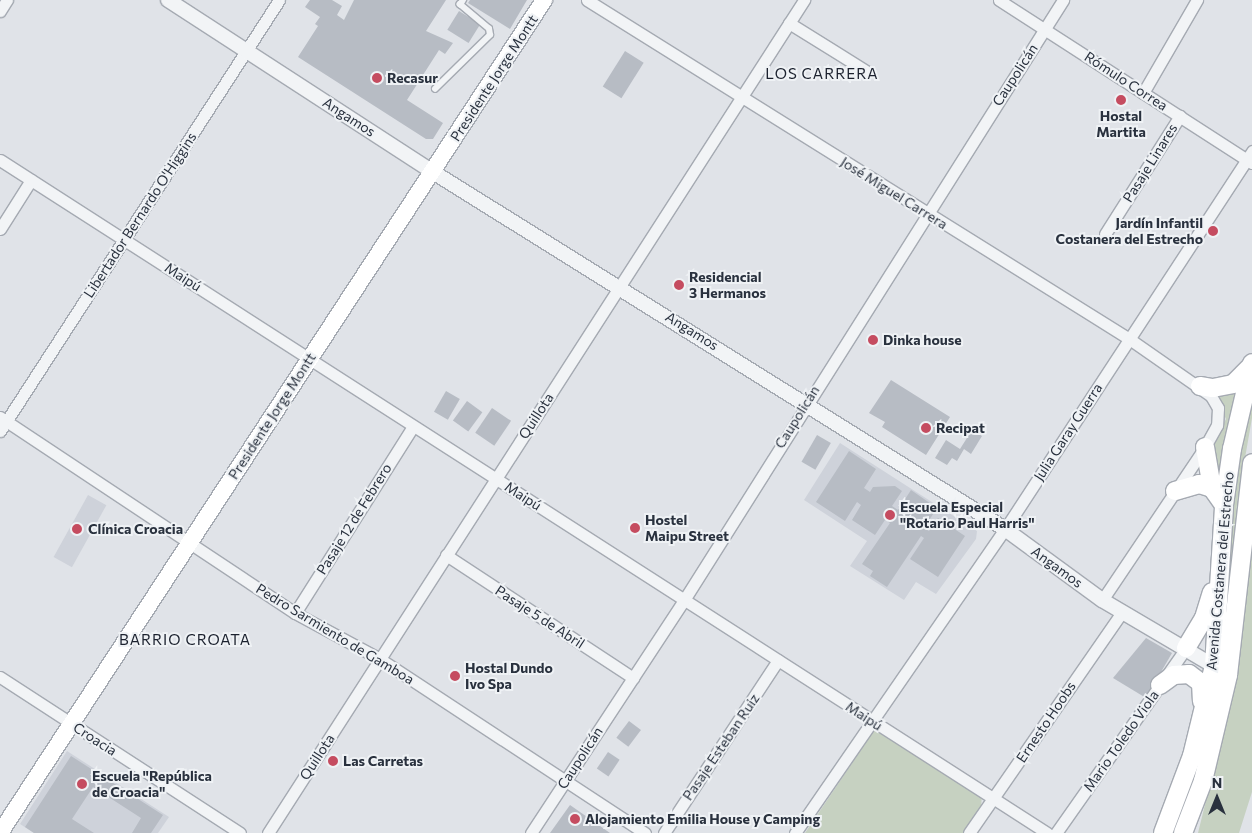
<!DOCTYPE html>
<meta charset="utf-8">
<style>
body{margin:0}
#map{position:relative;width:1252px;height:833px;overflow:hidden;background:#e0e3e8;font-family:Commissioner,sans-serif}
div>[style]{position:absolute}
.built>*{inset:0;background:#ced2da;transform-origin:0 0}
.green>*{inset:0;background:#c6d1c1}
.building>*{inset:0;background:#b7bcc4;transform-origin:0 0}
.roads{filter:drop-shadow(1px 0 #a5aab2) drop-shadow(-1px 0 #a5aab2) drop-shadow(0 1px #a5aab2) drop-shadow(0 -1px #a5aab2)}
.service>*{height:5.5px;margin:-2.75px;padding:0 2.75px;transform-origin:2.75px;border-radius:2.75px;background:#f2f4f6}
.minor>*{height:11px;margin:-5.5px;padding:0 5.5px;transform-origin:5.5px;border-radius:5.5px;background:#f2f4f6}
.tertiary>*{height:14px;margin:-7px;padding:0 7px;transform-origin:7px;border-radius:7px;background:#f2f4f6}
.secondary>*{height:16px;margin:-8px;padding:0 8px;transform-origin:8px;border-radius:8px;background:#fff}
.primary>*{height:18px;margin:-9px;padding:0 9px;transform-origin:9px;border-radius:9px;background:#fff}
.dots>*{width:14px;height:14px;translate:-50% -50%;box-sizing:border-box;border:2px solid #eff2f5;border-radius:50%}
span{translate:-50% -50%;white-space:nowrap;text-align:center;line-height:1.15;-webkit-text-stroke:4px #eff2f5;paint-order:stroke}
.street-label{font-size:14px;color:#29313e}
.poi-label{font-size:14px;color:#29313e;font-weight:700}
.left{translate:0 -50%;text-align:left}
.right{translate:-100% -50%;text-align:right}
.neighbourhood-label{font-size:15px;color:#1c222f;letter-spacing:1px}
.north{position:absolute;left:1192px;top:773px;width:50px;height:50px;-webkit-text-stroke:4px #eff2f5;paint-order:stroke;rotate:0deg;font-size:14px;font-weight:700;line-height:20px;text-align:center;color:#29313e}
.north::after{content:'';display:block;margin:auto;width:18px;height:22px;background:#29313e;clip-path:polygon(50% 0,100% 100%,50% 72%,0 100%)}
</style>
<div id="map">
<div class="built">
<i style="clip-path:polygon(840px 443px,977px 531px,976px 539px,936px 594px,916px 582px,904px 600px,850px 566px,867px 541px,804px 500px)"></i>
<i style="left:88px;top:495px;width:21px;height:71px;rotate:29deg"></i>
<i style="clip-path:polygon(67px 751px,169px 817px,158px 833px,34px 833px,20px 824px)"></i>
</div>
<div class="green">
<i style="clip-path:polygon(1239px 385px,1219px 486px,1212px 446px,1226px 419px,1213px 392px)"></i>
<i style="clip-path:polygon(1252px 389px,1252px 418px,1237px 504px,1224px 671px,1234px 481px)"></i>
<i style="clip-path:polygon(1252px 502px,1252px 792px,1239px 833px,1198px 833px,1238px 671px)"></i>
<i style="clip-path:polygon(875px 729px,982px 793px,981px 809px,964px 833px,805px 833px)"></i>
</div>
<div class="building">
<i style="clip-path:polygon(310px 0,332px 0,342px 6px,337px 15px,344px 20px,354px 0,446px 0,426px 31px,453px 43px,445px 54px,439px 50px,407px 100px,443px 123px,433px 139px,426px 139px,298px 57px,318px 26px,315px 24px,320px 17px,305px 7px)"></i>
<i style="clip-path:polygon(470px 0,527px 0,510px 29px,468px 3px)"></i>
<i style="left:459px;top:11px;width:25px;height:22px;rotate:32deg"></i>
<i style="left:625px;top:51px;width:22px;height:42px;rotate:32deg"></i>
<i style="clip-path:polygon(891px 380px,950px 417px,926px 455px,882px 427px,885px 422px,869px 413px)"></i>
<i style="left:446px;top:391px;width:16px;height:24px;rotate:30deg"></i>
<i style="left:467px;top:401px;width:19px;height:24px;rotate:36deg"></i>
<i style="left:492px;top:408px;width:23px;height:30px;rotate:34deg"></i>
<i style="clip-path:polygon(972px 430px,982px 436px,971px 454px,964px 449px,957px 461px,952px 458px,947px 465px,935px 458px,946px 440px,960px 449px)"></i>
<i style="left:817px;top:435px;width:16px;height:31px;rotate:30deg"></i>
<i style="clip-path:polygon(849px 451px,876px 469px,864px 488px,870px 492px,873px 487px,895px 486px,902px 491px,892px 506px,898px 510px,911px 490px,937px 508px,924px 528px,929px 531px,938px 518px,965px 536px,938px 577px,910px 559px,924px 538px,921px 536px,887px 587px,870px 576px,873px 571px,862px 564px,890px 523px,885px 520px,875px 535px,852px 520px,861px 505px,857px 502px,845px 521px,816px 502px)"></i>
<i style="clip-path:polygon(1146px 638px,1172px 653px,1146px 698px,1113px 678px)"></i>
<i style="left:629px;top:721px;width:15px;height:21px;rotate:37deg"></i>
<i style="left:608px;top:752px;width:14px;height:20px;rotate:34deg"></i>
<i style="clip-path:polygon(71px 756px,163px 815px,151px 833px,132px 833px,141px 818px,93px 787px,72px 819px,94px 833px,34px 833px,25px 827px)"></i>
<i style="clip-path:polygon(570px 805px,610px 833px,550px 833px)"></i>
</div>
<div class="roads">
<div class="service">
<i style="left:435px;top:89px;width:77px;rotate:-44.5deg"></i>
<i style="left:490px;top:35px;width:6px;rotate:-99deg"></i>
<i style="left:489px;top:29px;width:38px;rotate:-140deg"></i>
<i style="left:460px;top:5px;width:6px;rotate:-59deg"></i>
</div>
<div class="minor">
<i style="left:587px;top:0;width:638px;rotate:32deg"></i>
<i style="left:1128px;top:338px;width:101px;rotate:34.9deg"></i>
<i style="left:1211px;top:396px;width:14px;rotate:60deg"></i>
<i style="left:1218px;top:408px;width:17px;rotate:93deg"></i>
<i style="left:1217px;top:425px;width:25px;rotate:119deg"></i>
<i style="left:1205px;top:447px;width:184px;rotate:123.9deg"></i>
<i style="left:999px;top:0;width:301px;rotate:32.8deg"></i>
<i style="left:0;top:11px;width:13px;rotate:-58deg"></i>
<i style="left:789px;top:23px;width:91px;rotate:31.9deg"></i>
<i style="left:1143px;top:93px;width:108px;rotate:-59.9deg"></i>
<i style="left:0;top:160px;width:1245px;rotate:32.73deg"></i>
<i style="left:0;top:229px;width:58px;rotate:-57.7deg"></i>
<i style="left:1105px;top:234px;width:140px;rotate:-57.6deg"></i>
<i style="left:0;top:417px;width:354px;rotate:33.6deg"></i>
<i style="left:295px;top:613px;width:97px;rotate:28.4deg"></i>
<i style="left:380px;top:659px;width:317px;rotate:33.3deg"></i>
<i style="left:0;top:431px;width:513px;rotate:-57.08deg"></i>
<i style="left:446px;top:555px;width:224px;rotate:33.3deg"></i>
<i style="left:295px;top:613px;width:221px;rotate:-57.7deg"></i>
<i style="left:0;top:677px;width:286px;rotate:33deg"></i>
<i style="left:268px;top:833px;width:991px;rotate:-57.24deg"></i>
<i style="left:531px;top:833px;width:279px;rotate:-56.7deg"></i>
<i style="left:684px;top:600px;width:710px;rotate:-57.72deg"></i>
<i style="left:664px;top:833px;width:207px;rotate:-56.6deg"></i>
<i style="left:795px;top:833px;width:369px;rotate:-55.4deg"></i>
<i style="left:1005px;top:529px;width:452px;rotate:-56.8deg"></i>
<i style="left:969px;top:833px;width:269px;rotate:-55.3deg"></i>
<i style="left:1056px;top:833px;width:226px;rotate:-54.9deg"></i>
</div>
<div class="tertiary">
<i style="left:168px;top:0;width:316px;rotate:33deg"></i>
<i style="left:433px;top:172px;width:674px;rotate:31.97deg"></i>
<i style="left:1005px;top:529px;width:120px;rotate:36.2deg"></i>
<i style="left:1102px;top:600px;width:130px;rotate:30.5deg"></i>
</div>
<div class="secondary">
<i style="left:0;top:833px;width:995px;rotate:-56.85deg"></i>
</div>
<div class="primary">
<i style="left:1200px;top:386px;width:13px;rotate:9deg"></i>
<i style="left:1213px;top:388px;width:20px;rotate:-11deg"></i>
<i style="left:1233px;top:384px;width:25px;rotate:-45deg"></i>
<i style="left:1205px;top:447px;width:42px;rotate:80.3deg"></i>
<i style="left:1212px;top:488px;width:21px;rotate:55deg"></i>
<i style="left:1175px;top:491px;width:25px;rotate:-16deg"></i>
<i style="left:1199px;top:484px;width:14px;rotate:17deg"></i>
<i style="left:1186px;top:648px;width:35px;rotate:-59deg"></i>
<i style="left:1204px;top:618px;width:27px;rotate:-73deg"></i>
<i style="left:1160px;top:685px;width:17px;rotate:-36deg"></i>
<i style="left:1174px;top:675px;width:15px;rotate:-4deg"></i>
<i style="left:1189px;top:674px;width:15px;rotate:37deg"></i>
<i style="left:1201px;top:683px;width:18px;rotate:87deg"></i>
<i style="left:1163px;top:833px;width:82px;rotate:-69.4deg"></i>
<i style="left:1192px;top:756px;width:93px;rotate:-76.3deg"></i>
<i style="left:1214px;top:666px;width:161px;rotate:-86.4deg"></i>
<i style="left:1224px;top:505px;width:57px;rotate:-81.9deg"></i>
<i style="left:1232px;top:449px;width:88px;rotate:-76.9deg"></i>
<i style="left:1183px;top:833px;width:56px;rotate:-69deg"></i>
<i style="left:1203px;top:781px;width:109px;rotate:-76.7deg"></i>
<i style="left:1228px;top:675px;width:213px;rotate:-83.5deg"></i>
</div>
</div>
<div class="dots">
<i style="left:377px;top:78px;background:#c54c60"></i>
<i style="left:1121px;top:100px;background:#c54c60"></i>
<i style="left:1213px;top:231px;background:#c54c60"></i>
<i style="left:679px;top:285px;background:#c54c60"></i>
<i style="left:873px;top:340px;background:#c54c60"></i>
<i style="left:926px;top:428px;background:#c54c60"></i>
<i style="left:890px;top:515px;background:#c54c60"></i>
<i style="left:635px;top:528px;background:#c54c60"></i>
<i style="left:77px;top:529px;background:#c54c60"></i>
<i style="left:455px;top:676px;background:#c54c60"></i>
<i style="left:333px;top:761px;background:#c54c60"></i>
<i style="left:82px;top:784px;background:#c54c60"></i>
<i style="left:575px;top:819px;background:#c54c60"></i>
</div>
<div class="street-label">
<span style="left:1015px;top:75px;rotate:-57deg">Caupolicán</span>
<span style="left:494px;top:78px;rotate:-57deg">Presidente Jorge Montt</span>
<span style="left:1126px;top:81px;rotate:33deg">Rómulo Correa</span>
<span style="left:349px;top:117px;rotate:33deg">Angamos</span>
<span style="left:1150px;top:163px;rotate:-58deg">Pasaje Linares</span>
<span style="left:894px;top:193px;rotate:32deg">José Miguel Carrera</span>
<span style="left:140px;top:215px;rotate:-57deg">Libertador Bernardo O'Higgins</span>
<span style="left:183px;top:277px;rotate:33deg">Maipú</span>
<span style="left:692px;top:331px;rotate:32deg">Angamos</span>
<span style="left:272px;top:416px;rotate:-57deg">Presidente Jorge Montt</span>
<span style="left:536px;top:416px;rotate:-57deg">Quillota</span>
<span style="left:797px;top:417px;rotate:-58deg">Caupolicán</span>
<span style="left:1068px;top:432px;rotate:-57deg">Julia Garay Guerra</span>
<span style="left:523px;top:496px;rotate:33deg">Maipú</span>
<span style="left:354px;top:519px;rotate:-58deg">Pasaje 12 de Febrero</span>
<span style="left:1057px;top:567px;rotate:36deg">Angamos</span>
<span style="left:1220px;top:571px;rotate:-85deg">Avenida Costanera del Estrecho</span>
<span style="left:540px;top:617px;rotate:33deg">Pasaje 5 de Abril</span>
<span style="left:335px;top:634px;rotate:31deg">Pedro Sarmiento de Gamboa</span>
<span style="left:864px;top:716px;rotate:33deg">Maipú</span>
<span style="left:1046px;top:722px;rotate:-56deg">Ernesto Hoobs</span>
<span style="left:95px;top:739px;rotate:33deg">Croacia</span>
<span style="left:1121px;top:741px;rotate:-55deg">Mario Toledo Viola</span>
<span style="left:721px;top:747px;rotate:-56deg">Pasaje Esteban Ruiz</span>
<span style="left:317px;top:757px;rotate:-57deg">Quillota</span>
<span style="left:580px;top:758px;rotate:-57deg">Caupolicán</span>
</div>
<div class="poi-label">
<span class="left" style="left:387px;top:78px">Recasur</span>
<span style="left:1121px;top:124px">Hostal<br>Martita</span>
<span class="right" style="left:1203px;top:231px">Jardín Infantil<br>Costanera del Estrecho</span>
<span class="left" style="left:689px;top:285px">Residencial<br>3 Hermanos</span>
<span class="left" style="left:883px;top:340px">Dinka house</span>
<span class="left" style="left:936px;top:428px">Recipat</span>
<span class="left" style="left:900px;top:515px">Escuela Especial<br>"Rotario Paul Harris"</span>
<span class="left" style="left:645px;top:528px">Hostel<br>Maipu Street</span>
<span class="left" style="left:88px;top:529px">Clínica Croacia</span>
<span class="left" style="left:465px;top:676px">Hostal Dundo<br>Ivo Spa</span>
<span class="left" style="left:343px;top:761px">Las Carretas</span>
<span class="left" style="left:92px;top:784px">Escuela "República<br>de Croacia"</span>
<span class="left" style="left:585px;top:819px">Alojamiento Emilia House y Camping</span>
</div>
<div class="neighbourhood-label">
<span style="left:822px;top:74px">LOS CARRERA</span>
<span style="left:185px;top:640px">BARRIO CROATA</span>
</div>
<div class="north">N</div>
</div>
